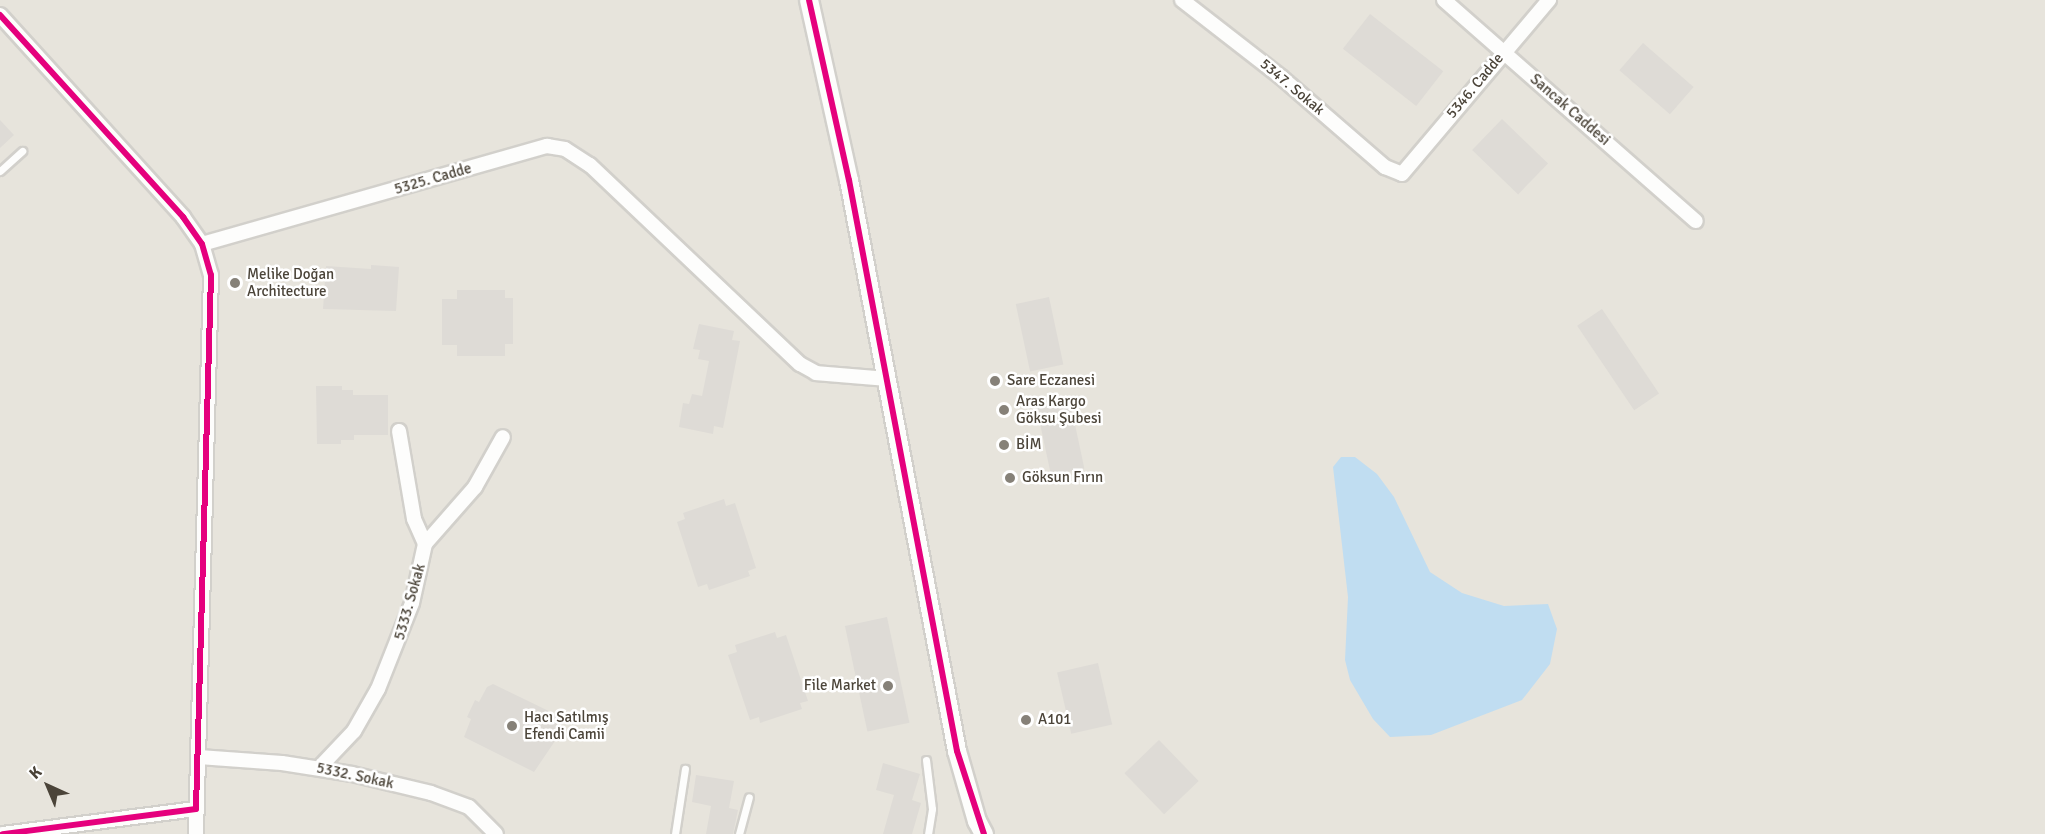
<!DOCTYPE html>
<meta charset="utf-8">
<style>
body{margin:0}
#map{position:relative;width:2045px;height:834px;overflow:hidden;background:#f4f2ee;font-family:Signika,sans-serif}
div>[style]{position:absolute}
.residential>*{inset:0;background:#e7e4dc;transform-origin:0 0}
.water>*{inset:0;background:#c0ddf1}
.building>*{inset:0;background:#dedbd6;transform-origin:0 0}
.roads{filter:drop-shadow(2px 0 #d2d0cb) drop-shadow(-2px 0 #d2d0cb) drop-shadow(0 2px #d2d0cb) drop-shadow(0 -2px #d2d0cb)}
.service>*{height:7px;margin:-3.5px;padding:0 3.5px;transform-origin:3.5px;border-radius:3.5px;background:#fdfdfc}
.minor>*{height:14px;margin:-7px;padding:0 7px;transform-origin:7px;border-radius:7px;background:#fdfdfc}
.tertiary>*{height:18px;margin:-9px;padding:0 9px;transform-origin:9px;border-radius:9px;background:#fdfdfc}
.bus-1>*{height:6px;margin:-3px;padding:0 3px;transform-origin:3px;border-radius:3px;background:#e5007d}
.dots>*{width:16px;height:16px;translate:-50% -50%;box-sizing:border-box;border:3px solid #fff;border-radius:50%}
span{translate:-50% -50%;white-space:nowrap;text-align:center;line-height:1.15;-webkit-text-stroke:5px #fff;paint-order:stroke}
.street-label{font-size:15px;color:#4b4439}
.poi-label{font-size:15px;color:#4b4439}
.left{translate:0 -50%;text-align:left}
.right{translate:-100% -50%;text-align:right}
.north{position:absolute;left:18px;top:756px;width:60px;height:60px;-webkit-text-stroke:4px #fff;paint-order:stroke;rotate:316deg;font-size:16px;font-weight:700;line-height:24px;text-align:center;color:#4b4439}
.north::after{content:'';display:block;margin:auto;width:21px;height:27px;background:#4b4439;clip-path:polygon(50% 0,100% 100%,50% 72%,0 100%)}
</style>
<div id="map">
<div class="residential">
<i style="left:0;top:0;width:2045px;height:834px"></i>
</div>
<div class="water">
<i style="clip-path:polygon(1341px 457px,1355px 457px,1377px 474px,1394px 497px,1430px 572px,1462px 593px,1504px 606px,1548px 604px,1557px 629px,1550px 664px,1522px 700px,1431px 735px,1390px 737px,1373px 719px,1350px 680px,1345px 660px,1348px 597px,1333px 467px)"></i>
</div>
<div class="building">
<i style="left:1370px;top:14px;width:93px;height:44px;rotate:38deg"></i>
<i style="left:1643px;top:43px;width:67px;height:36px;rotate:41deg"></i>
<i style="left:1502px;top:119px;width:64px;height:43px;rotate:44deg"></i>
<i style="clip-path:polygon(0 120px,14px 135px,0 148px)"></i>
<i style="clip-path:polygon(371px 265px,399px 267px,396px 311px,323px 309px,326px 266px,371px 269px)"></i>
<i style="clip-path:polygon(457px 290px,505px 290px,505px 298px,513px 298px,513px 344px,505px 344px,505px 356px,457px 356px,457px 345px,442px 345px,442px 299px,457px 299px)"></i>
<i style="left:1049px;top:297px;width:69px;height:34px;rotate:78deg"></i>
<i style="left:1602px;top:309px;width:102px;height:30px;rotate:56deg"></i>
<i style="clip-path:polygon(699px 324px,734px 331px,732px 340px,740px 341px,723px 428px,714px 426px,713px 434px,679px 427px,683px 403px,689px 404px,692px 394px,702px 396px,709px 361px,698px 359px,700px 350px,693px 349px)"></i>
<i style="clip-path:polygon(316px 386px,342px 386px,342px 390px,353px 390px,353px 395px,388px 395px,388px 435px,354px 435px,354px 440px,341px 440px,341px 444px,317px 444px)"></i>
<i style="left:1070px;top:401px;width:69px;height:34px;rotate:78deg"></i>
<i style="clip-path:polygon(724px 499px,726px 506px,735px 503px,756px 568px,748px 571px,750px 576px,709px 590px,707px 584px,698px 587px,677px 522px,685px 519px,683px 513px)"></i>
<i style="left:887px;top:617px;width:108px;height:43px;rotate:78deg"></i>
<i style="clip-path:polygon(775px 632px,777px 638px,786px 635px,808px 701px,800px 703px,802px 709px,760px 723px,759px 717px,750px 720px,728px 655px,737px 652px,735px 645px)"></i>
<i style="left:1098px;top:663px;width:63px;height:42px;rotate:77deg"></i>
<i style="clip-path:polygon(493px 684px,561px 717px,550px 739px,555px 741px,534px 772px,464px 737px,471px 719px,467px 717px,475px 700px,479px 702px,487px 687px)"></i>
<i style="left:1159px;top:740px;width:57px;height:48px;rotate:46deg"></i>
<i style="clip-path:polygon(883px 763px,920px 774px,912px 800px,921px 803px,912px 834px,883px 834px,894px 795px,876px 790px)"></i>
<i style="clip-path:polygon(696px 775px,734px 781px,729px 808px,738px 810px,733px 834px,706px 834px,711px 806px,692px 802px)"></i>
</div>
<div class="roads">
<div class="service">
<i style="left:0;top:171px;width:30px;rotate:-42deg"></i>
<i style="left:926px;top:760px;width:49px;rotate:83deg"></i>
<i style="left:932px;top:809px;width:25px;rotate:99deg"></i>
<i style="left:675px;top:834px;width:66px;rotate:-81.3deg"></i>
<i style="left:739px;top:834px;width:38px;rotate:-75deg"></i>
</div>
<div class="minor">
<i style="left:1182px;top:0;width:125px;rotate:37.9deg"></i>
<i style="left:1281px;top:77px;width:138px;rotate:40.9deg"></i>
<i style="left:1385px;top:167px;width:18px;rotate:22deg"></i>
<i style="left:1402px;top:174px;width:228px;rotate:-49.8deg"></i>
<i style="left:1444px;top:0;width:335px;rotate:41.3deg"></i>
<i style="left:0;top:15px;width:273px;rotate:47.8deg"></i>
<i style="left:183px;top:217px;width:33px;rotate:55deg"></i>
<i style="left:202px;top:244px;width:32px;rotate:74deg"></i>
<i style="left:211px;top:275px;width:559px;rotate:91.54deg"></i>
<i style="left:202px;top:244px;width:359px;rotate:-15.9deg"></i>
<i style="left:547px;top:146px;width:18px;rotate:9deg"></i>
<i style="left:565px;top:149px;width:30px;rotate:33deg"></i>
<i style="left:590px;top:165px;width:289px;rotate:43.5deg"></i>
<i style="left:800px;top:364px;width:18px;rotate:29deg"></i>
<i style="left:816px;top:373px;width:71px;rotate:4.8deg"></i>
<i style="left:399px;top:431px;width:89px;rotate:80.3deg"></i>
<i style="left:414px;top:519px;width:27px;rotate:66deg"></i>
<i style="left:199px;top:757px;width:83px;rotate:4.1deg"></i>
<i style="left:282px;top:763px;width:71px;rotate:8.9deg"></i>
<i style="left:352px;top:774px;width:81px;rotate:13.5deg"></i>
<i style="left:431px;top:793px;width:40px;rotate:20.2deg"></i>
<i style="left:469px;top:807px;width:38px;rotate:45deg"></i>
<i style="left:319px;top:768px;width:51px;rotate:-46.6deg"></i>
<i style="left:354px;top:731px;width:48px;rotate:-60.3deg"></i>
<i style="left:378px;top:689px;width:92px;rotate:-68.4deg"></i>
<i style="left:412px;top:603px;width:60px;rotate:-77.6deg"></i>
<i style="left:425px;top:544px;width:76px;rotate:-48.7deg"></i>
<i style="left:475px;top:487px;width:57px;rotate:-60.8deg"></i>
<i style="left:3px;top:834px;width:195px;rotate:-7.4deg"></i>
</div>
<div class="tertiary">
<i style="left:809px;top:0;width:184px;rotate:77.5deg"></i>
<i style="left:849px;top:180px;width:581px;rotate:79.29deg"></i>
<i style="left:957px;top:751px;width:73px;rotate:74.1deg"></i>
<i style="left:977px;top:821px;width:15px;rotate:62deg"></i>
</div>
</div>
<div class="bus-1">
<i style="left:809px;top:0;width:184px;rotate:77.5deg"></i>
<i style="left:849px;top:180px;width:581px;rotate:79.29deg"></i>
<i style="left:957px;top:751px;width:87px;rotate:72deg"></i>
<i style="left:0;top:15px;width:273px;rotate:47.8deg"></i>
<i style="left:183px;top:217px;width:33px;rotate:55deg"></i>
<i style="left:202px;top:244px;width:32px;rotate:74deg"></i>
<i style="left:211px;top:275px;width:534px;rotate:91.61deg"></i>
<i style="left:196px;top:809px;width:195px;rotate:172.6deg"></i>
</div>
<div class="dots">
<i style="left:235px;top:283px;background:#868178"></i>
<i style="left:995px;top:381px;background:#868178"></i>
<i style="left:1004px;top:410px;background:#868178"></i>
<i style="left:1004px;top:445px;background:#868178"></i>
<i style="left:1010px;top:478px;background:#868178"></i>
<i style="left:888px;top:686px;background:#868178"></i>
<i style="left:1026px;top:720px;background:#868178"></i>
<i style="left:512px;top:726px;background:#868178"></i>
</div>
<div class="street-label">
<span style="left:1475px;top:86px;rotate:-50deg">5346. Cadde</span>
<span style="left:1292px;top:87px;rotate:40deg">5347. Sokak</span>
<span style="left:1570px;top:110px;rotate:41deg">Sancak Caddesi</span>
<span style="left:433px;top:179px;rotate:-16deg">5325. Cadde</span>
<span style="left:410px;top:602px;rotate:-74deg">5333. Sokak</span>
<span style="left:355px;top:776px;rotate:12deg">5332. Sokak</span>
</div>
<div class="poi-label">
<span class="left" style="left:247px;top:283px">Melike Doğan<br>Architecture</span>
<span class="left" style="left:1007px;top:381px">Sare Eczanesi</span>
<span class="left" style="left:1016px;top:410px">Aras Kargo<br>Göksu Şubesi</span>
<span class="left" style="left:1016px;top:445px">BİM</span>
<span class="left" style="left:1022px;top:478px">Göksun Fırın</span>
<span class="right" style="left:876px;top:686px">File Market</span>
<span class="left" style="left:524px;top:726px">Hacı Satılmış<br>Efendi Camii</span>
<span class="left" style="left:1038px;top:720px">A101</span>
</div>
<div class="north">K</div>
</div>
